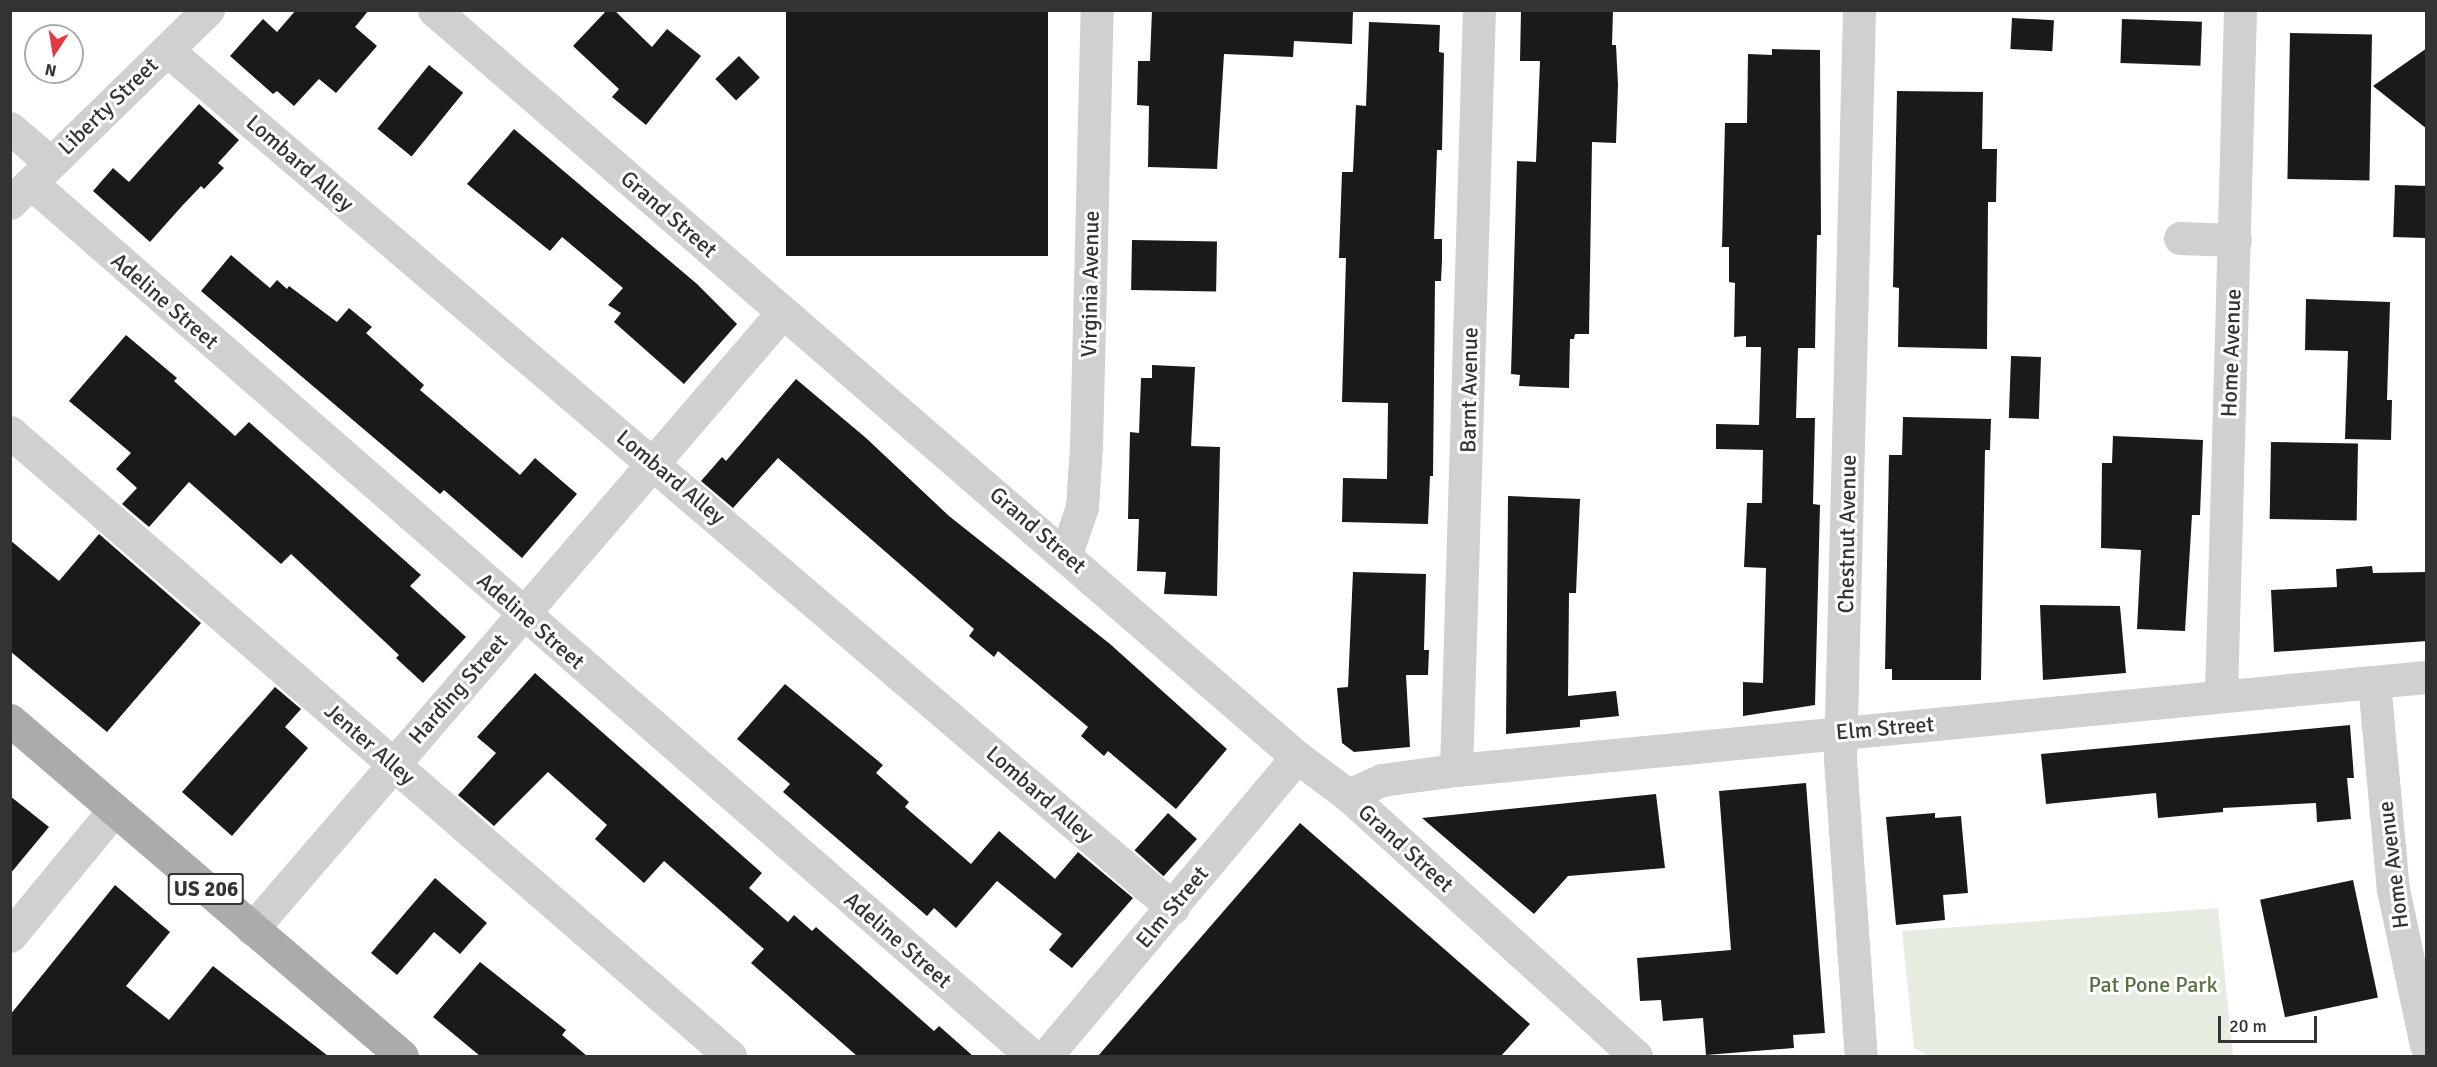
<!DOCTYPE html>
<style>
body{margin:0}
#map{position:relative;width:2437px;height:1067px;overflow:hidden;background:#fff;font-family:Signika,sans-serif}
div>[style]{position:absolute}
.green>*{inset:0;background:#e6ecdf}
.building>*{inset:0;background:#1a1a1a;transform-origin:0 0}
.minor>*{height:33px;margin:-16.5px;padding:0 16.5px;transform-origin:16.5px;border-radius:16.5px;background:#d0d0d0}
.major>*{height:33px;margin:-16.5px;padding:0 16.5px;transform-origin:16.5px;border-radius:16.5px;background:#ababab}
span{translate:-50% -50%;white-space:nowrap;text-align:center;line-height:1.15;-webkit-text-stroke:6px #fff;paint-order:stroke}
.shield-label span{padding:2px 4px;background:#fff;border:2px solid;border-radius:4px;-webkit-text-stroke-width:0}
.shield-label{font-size:21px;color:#333;font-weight:700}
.street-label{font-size:22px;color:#333}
.park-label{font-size:22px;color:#56703f}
.frame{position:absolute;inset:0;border:12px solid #333;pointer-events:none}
.north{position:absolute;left:24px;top:24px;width:60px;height:60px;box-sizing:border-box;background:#fff;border:2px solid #adadad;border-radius:50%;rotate:192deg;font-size:16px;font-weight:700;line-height:24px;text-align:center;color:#333}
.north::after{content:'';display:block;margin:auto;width:21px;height:27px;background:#e63946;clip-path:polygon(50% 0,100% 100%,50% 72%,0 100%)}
.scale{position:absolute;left:2218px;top:1016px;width:99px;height:27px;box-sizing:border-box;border:3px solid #333;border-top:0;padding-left:8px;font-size:18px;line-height:21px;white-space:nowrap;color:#333;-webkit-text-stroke:4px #fff;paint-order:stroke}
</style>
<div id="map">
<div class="green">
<i style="clip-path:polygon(2218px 908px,2233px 1056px,1929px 1056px,1914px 1048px,1902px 931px)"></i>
</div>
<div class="building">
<i style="clip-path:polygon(296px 10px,369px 10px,355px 27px,377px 46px,336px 93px,319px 79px,294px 106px,277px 91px,273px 94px,230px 56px,263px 19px,277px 32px)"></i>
<i style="clip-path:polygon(607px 10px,614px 10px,652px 47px,667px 29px,701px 56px,646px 125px,612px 97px,619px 89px,573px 46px)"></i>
<i style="left:786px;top:10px;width:262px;height:246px"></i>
<i style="clip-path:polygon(1152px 10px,1353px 10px,1352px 44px,1294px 41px,1293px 57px,1224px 54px,1217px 169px,1148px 167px,1149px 106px,1137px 105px,1138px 61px,1150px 61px)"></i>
<i style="clip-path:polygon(1521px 10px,1613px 10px,1612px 45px,1616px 45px,1618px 85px,1616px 143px,1592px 142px,1589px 334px,1575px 334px,1574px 339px,1570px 339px,1569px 388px,1519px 386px,1520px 375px,1511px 374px,1517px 161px,1536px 162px,1540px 61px,1520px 61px)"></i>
<i style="left:2012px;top:18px;width:42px;height:31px;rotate:3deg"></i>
<i style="left:2122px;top:19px;width:80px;height:44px;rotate:2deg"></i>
<i style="clip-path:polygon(1369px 22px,1440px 25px,1439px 52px,1444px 53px,1442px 150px,1437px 150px,1434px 239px,1442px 239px,1442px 261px,1441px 281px,1435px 281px,1433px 476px,1430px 476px,1428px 524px,1342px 522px,1343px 478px,1387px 479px,1388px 403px,1342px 402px,1346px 258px,1339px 258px,1342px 172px,1353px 172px,1356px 105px,1366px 106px)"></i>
<i style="left:2290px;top:33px;width:82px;height:146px;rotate:1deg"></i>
<i style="clip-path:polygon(2427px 48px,2427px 129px,2373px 86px)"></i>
<i style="clip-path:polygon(1772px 49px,1820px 50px,1821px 235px,1817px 235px,1815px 348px,1798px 348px,1796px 418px,1815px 418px,1813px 504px,1820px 505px,1815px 705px,1743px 716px,1743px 682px,1763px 683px,1766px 568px,1744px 567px,1747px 503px,1762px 503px,1763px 450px,1716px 449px,1716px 424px,1759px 425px,1761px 347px,1746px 347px,1746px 336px,1734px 337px,1735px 283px,1729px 282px,1729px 247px,1722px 247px,1725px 123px,1747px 123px,1748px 54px,1772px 55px)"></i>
<i style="left:739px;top:56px;width:30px;height:33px;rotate:46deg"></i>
<i style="left:429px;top:65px;width:44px;height:82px;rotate:39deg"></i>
<i style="clip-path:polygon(1897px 91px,1983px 92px,1982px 149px,1997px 149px,1996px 202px,1988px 202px,1987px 349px,1898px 347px,1899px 288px,1893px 287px)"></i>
<i style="clip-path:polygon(199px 104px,239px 140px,218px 163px,224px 168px,204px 189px,201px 186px,182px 206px,150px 242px,93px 191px,113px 168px,129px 182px)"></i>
<i style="clip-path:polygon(514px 129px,697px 284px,737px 324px,684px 384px,614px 322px,621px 313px,608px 305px,623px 288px,562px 237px,550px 251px,467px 184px)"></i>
<i style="left:2395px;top:185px;width:32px;height:52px;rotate:2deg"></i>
<i style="left:1132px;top:240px;width:85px;height:50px;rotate:1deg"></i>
<i style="clip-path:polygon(231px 255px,270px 288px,277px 280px,287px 289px,289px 286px,337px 322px,349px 308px,372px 327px,366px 333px,424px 385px,420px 390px,520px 475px,535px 458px,577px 494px,522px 558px,444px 490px,440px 494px,201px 291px)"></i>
<i style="clip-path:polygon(2306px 299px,2390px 302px,2387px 400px,2392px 400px,2391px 440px,2345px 439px,2348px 351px,2305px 350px)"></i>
<i style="clip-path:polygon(126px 335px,177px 378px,174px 381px,235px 436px,249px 422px,421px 575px,410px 586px,466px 637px,423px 683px,396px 658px,399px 655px,291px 554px,281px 564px,189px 482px,149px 527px,122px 504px,137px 488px,116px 469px,131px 453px,69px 401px)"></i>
<i style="left:2011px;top:356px;width:30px;height:62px;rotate:2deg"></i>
<i style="clip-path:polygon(1152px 365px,1195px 367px,1191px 446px,1220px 447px,1217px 596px,1164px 594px,1166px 572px,1137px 571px,1139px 519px,1128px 519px,1130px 432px,1139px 433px,1141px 378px,1152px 378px)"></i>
<i style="clip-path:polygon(796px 379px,866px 438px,949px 516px,1110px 644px,1227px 749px,1176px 809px,1108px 751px,1104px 756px,1081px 736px,1088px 727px,998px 651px,994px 657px,969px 636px,974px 629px,778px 458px,733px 508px,701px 481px,722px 457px,726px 461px)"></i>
<i style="clip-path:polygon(1903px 417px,1991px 419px,1990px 450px,1985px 450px,1981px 680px,1892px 680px,1892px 669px,1885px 669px,1889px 455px,1902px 455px)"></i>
<i style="clip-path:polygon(2113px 436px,2203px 440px,2200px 515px,2192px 515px,2185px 631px,2137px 629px,2141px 550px,2101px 548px,2102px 463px,2112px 463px)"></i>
<i style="left:2271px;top:442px;width:87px;height:77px;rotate:1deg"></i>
<i style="clip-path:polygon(1508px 496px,1580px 499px,1576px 593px,1569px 593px,1568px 696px,1616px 691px,1619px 716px,1580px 720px,1580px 727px,1506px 734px)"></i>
<i style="clip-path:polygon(99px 534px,201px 623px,107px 732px,10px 651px,10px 540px,59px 581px)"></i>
<i style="clip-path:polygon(2372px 566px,2373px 573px,2427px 572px,2427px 641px,2274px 652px,2271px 590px,2337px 587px,2336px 569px)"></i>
<i style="clip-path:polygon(1353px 572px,1426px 574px,1424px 650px,1429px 650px,1428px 675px,1406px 675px,1410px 747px,1354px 752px,1342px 743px,1337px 688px,1348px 687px)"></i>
<i style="clip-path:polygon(2040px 605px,2120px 606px,2126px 673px,2043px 680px)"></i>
<i style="clip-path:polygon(535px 673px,762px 873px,749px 888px,788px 922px,794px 915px,812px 931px,816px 927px,934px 1031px,939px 1026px,973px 1056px,857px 1056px,751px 963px,764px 949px,664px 861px,644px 883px,595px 839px,607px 825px,548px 772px,494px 826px,458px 795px,496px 753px,477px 737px)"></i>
<i style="clip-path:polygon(785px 684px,883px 765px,876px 773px,909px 802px,905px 807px,971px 864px,999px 831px,1055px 879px,1078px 852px,1133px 898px,1072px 968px,1049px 950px,1062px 934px,997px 881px,956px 928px,934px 908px,927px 916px,783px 792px,790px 784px,737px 739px)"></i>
<i style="clip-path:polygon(275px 687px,301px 709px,285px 727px,308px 748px,232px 836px,182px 792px)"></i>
<i style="clip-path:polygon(2350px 725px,2354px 778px,2347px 778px,2351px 819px,2317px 822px,2316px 803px,2223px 808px,2223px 812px,2158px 818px,2156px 793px,2046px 804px,2041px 754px)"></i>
<i style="clip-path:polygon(1806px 783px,1825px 1033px,1793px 1035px,1794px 1048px,1706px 1055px,1703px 1018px,1663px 1021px,1661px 1000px,1640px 1001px,1637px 958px,1731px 950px,1719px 791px)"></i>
<i style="clip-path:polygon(1656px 794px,1665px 868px,1568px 876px,1534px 914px,1422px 818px)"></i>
<i style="clip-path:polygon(10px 796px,49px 827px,10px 874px)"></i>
<i style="left:1168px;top:813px;width:39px;height:50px;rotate:42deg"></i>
<i style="clip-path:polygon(1935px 813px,1935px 818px,1961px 816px,1968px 893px,1943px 895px,1945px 920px,1896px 925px,1886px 817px)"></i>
<i style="clip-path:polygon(1300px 823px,1530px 1024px,1501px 1056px,1098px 1056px)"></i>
<i style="clip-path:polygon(435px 878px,487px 923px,460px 954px,434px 932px,397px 975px,371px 953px)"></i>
<i style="left:2353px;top:880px;width:120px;height:95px;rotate:78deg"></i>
<i style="clip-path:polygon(115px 885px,170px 932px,126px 986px,169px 1020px,213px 966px,328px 1056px,10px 1056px,10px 1015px)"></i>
<i style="clip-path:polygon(480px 962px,566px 1030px,562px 1035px,587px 1056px,480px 1056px,433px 1017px)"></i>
</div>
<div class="minor">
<i style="left:434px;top:10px;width:1141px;rotate:40.88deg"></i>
<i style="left:1297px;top:757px;width:64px;rotate:36.7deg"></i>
<i style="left:1348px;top:795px;width:389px;rotate:42.2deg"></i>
<i style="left:1859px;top:10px;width:749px;rotate:91.45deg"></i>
<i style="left:1840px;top:759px;width:298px;rotate:86deg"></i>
<i style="left:167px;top:50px;width:1322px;rotate:40.46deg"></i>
<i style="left:10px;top:128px;width:52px;rotate:40.4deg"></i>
<i style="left:31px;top:183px;width:1328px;rotate:41.09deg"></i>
<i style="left:10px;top:203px;width:277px;rotate:-44.3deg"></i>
<i style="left:2180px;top:238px;width:55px;rotate:2.1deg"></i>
<i style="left:10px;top:432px;width:953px;rotate:40.91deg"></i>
<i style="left:1066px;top:554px;width:50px;rotate:-71.2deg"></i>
<i style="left:1082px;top:507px;width:60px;rotate:-86.2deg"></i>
<i style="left:1086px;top:447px;width:437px;rotate:-88.6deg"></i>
<i style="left:2374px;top:682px;width:208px;rotate:84.8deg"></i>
<i style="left:2393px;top:889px;width:159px;rotate:78.1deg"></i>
<i style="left:2221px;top:695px;width:685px;rotate:-88.41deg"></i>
<i style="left:1456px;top:770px;width:760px;rotate:-88.27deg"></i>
<i style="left:1348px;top:795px;width:37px;rotate:-24deg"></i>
<i style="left:1382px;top:780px;width:75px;rotate:-7.7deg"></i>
<i style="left:1456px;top:770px;width:974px;rotate:-5.48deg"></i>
<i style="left:252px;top:929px;width:813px;rotate:-49.29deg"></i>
<i style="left:10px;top:936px;width:163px;rotate:-50.5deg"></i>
<i style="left:1046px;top:1056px;width:390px;rotate:-50deg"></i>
</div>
<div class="major">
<i style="left:10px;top:720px;width:516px;rotate:40.6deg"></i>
</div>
<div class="shield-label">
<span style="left:206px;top:889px">US 206</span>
</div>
<div class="street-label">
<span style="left:108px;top:106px;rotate:-44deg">Liberty Street</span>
<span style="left:300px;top:163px;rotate:41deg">Lombard Alley</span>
<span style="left:669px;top:214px;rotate:41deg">Grand Street</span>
<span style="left:1090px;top:284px;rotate:-89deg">Virginia Avenue</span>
<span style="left:165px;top:301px;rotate:41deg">Adeline Street</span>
<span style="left:2231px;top:353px;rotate:-88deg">Home Avenue</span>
<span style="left:1469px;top:390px;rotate:-89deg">Barnt Avenue</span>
<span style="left:671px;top:477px;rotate:40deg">Lombard Alley</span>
<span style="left:1038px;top:530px;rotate:41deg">Grand Street</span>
<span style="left:1847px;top:534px;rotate:-89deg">Chestnut Avenue</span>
<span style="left:531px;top:621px;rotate:41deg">Adeline Street</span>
<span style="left:458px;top:689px;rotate:-49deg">Harding Street</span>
<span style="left:1885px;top:728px;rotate:-5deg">Elm Street</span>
<span style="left:370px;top:744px;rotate:41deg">Jenter Alley</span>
<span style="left:1040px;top:794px;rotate:41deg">Lombard Alley</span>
<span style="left:1406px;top:848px;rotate:42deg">Grand Street</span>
<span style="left:2393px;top:865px;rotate:-97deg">Home Avenue</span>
<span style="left:1172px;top:907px;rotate:-50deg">Elm Street</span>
<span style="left:898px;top:940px;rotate:41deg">Adeline Street</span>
</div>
<div class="park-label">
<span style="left:2153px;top:985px">Pat Pone Park</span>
</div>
<div class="frame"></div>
<div class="north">N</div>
<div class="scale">20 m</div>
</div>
